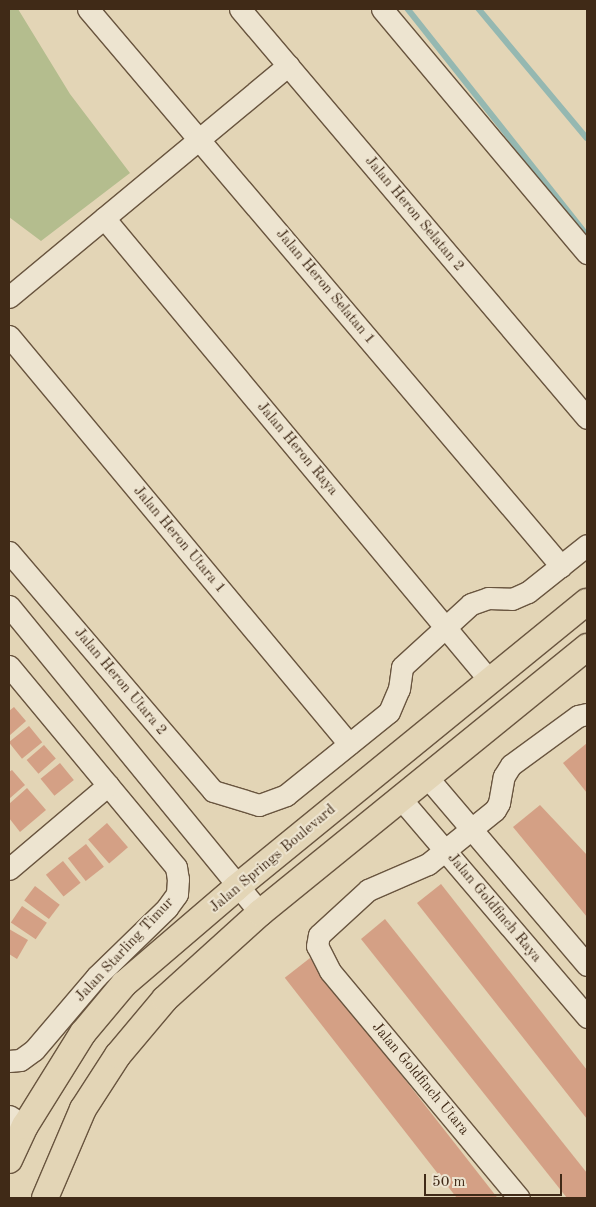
<!DOCTYPE html>
<style>
body{margin:0}
#map{position:relative;width:596px;height:1207px;overflow:hidden;background:#e3d5b6;font-family:"Old Standard TT",serif}
div>[style]{position:absolute}
.green>*{inset:0;background:#b4bd8e}
.stream>*{height:5.5px;margin:-2.75px;padding:0 2.75px;transform-origin:2.75px;border-radius:2.75px;background:#95b8b1}
.building>*{inset:0;background:#d4a085;transform-origin:0 0}
.roads{filter:drop-shadow(1px 0 #69553f) drop-shadow(-1px 0 #69553f) drop-shadow(0 1px #69553f) drop-shadow(0 -1px #69553f)}
.minor>*{height:21px;margin:-10.5px;padding:0 10.5px;transform-origin:10.5px;border-radius:10.5px;background:#ede4d0}
.major>*{height:26px;margin:-13px;padding:0 13px;transform-origin:13px;border-radius:13px;background:#e3d5b6}
span{translate:-50% -50%;white-space:nowrap;text-align:center;line-height:1.15;-webkit-text-stroke:4px #ede4d0;paint-order:stroke}
.street-label{font-size:15px;color:#402a17}
.frame{position:absolute;inset:0;border:10px solid #402a17;pointer-events:none}
.scale{position:absolute;left:424px;top:1174px;width:138px;height:22px;box-sizing:border-box;border:2px solid #402a17;border-top:0;padding-left:6px;font-size:15px;line-height:18px;white-space:nowrap;color:#402a17;-webkit-text-stroke:4px #ede4d0;paint-order:stroke}
</style>
<div id="map">
<div class="green">
<i style="clip-path:polygon(9px 9px,18px 9px,70px 94px,130px 173px,41px 241px,9px 217px)"></i>
</div>
<div class="stream">
<i style="left:408px;top:9px;width:288px;rotate:51.6deg"></i>
<i style="left:479px;top:9px;width:168px;rotate:50.1deg"></i>
</div>
<div class="building">
<i style="clip-path:polygon(14px 707px,26px 721px,9px 736px,9px 711px)"></i>
<i style="left:29px;top:726px;width:21px;height:26px;rotate:51deg"></i>
<i style="clip-path:polygon(587px 743px,587px 793px,563px 763px)"></i>
<i style="left:44px;top:745px;width:18px;height:23px;rotate:49deg"></i>
<i style="left:60px;top:763px;width:22px;height:25px;rotate:51deg"></i>
<i style="clip-path:polygon(12px 770px,25px 785px,9px 799px,9px 772px)"></i>
<i style="clip-path:polygon(27px 788px,46px 810px,20px 832px,9px 818px,9px 804px)"></i>
<i style="clip-path:polygon(540px 805px,587px 855px,587px 917px,513px 827px)"></i>
<i style="left:107px;top:823px;width:32px;height:25px;rotate:49deg"></i>
<i style="left:86px;top:844px;width:29px;height:23px;rotate:52deg"></i>
<i style="left:63px;top:861px;width:28px;height:22px;rotate:51deg"></i>
<i style="clip-path:polygon(441px 884px,587px 1070px,587px 1119px,417px 903px)"></i>
<i style="left:35px;top:886px;width:31px;height:18px;rotate:37deg"></i>
<i style="left:22px;top:906px;width:30px;height:20px;rotate:34deg"></i>
<i style="clip-path:polygon(385px 919px,587px 1173px,587px 1198px,567px 1198px,361px 939px)"></i>
<i style="clip-path:polygon(9px 929px,28px 940px,17px 959px,9px 954px)"></i>
<i style="left:310px;top:958px;width:304px;height:32px;rotate:52deg"></i>
</div>
<div class="roads">
<div class="minor">
<i style="left:88px;top:9px;width:731px;rotate:49.66deg"></i>
<i style="left:240px;top:9px;width:536px;rotate:49.69deg"></i>
<i style="left:382px;top:9px;width:319px;rotate:50deg"></i>
<i style="left:104px;top:218px;width:603px;rotate:50.18deg"></i>
<i style="left:9px;top:297px;width:363px;rotate:-39.7deg"></i>
<i style="left:9px;top:336px;width:531px;rotate:50.19deg"></i>
<i style="left:9px;top:552px;width:314px;rotate:49.5deg"></i>
<i style="left:213px;top:791px;width:48px;rotate:16.9deg"></i>
<i style="left:259px;top:805px;width:29px;rotate:-20deg"></i>
<i style="left:286px;top:795px;width:132px;rotate:-38.9deg"></i>
<i style="left:389px;top:712px;width:25px;rotate:-67deg"></i>
<i style="left:399px;top:689px;width:22px;rotate:-82deg"></i>
<i style="left:402px;top:667px;width:93px;rotate:-42.4deg"></i>
<i style="left:471px;top:604px;width:18px;rotate:-19deg"></i>
<i style="left:488px;top:598px;width:24px;rotate:2deg"></i>
<i style="left:512px;top:599px;width:17px;rotate:-24deg"></i>
<i style="left:528px;top:592px;width:75px;rotate:-38.5deg"></i>
<i style="left:9px;top:606px;width:397px;rotate:50.7deg"></i>
<i style="left:9px;top:666px;width:261px;rotate:50.3deg"></i>
<i style="left:176px;top:867px;width:12px;rotate:81deg"></i>
<i style="left:178px;top:879px;width:15px;rotate:94deg"></i>
<i style="left:177px;top:894px;width:17px;rotate:126deg"></i>
<i style="left:167px;top:908px;width:98px;rotate:135.8deg"></i>
<i style="left:97px;top:976px;width:97px;rotate:130.4deg"></i>
<i style="left:34px;top:1050px;width:17px;rotate:144deg"></i>
<i style="left:20px;top:1060px;width:11px;rotate:175deg"></i>
<i style="left:427px;top:777px;width:247px;rotate:49.6deg"></i>
<i style="left:401px;top:799px;width:287px;rotate:49.5deg"></i>
<i style="left:9px;top:869px;width:130px;rotate:-40.3deg"></i>
<i style="left:9px;top:1116px;width:19px;rotate:32deg"></i>
<i style="left:519px;top:1198px;width:295px;rotate:-129.8deg"></i>
<i style="left:330px;top:971px;width:28px;rotate:-117deg"></i>
<i style="left:317px;top:946px;width:11px;rotate:-80deg"></i>
<i style="left:319px;top:935px;width:67px;rotate:-42.6deg"></i>
<i style="left:368px;top:890px;width:65px;rotate:-23.4deg"></i>
<i style="left:428px;top:864px;width:86px;rotate:-38.9deg"></i>
<i style="left:495px;top:810px;width:8px;rotate:-60deg"></i>
<i style="left:499px;top:803px;width:27px;rotate:-80deg"></i>
<i style="left:504px;top:776px;width:13px;rotate:-58deg"></i>
<i style="left:511px;top:765px;width:83px;rotate:-36.2deg"></i>
<i style="left:578px;top:716px;width:9px;rotate:-13deg"></i>
</div>
<div class="major">
<i style="left:9px;top:1160px;width:38px;rotate:-65deg"></i>
<i style="left:25px;top:1126px;width:110px;rotate:-58.1deg"></i>
<i style="left:83px;top:1033px;width:64px;rotate:-50.1deg"></i>
<i style="left:124px;top:984px;width:149px;rotate:-40.6deg"></i>
<i style="left:237px;top:887px;width:451px;rotate:-39.2deg"></i>
<i style="left:45px;top:1198px;width:97px;rotate:-66.9deg"></i>
<i style="left:83px;top:1109px;width:64px;rotate:-57.1deg"></i>
<i style="left:118px;top:1055px;width:73px;rotate:-50deg"></i>
<i style="left:165px;top:999px;width:128px;rotate:-42.2deg"></i>
<i style="left:260px;top:913px;width:422px;rotate:-39.1deg"></i>
</div>
</div>
<div class="street-label">
<span style="left:414px;top:214px;rotate:50deg">Jalan Heron Selatan 2</span>
<span style="left:325px;top:287px;rotate:50deg">Jalan Heron Selatan 1</span>
<span style="left:297px;top:449px;rotate:50deg">Jalan Heron Raya</span>
<span style="left:179px;top:540px;rotate:50deg">Jalan Heron Utara 1</span>
<span style="left:120px;top:682px;rotate:50deg">Jalan Heron Utara 2</span>
<span style="left:273px;top:859px;rotate:-40deg">Jalan Springs Boulevard</span>
<span style="left:494px;top:908px;rotate:50deg">Jalan Goldfinch Raya</span>
<span style="left:125px;top:950px;rotate:-47deg">Jalan Starling Timur</span>
<span style="left:420px;top:1079px;rotate:50deg">Jalan Goldfinch Utara</span>
</div>
<div class="frame"></div>
<div class="scale">50 m</div>
</div>
